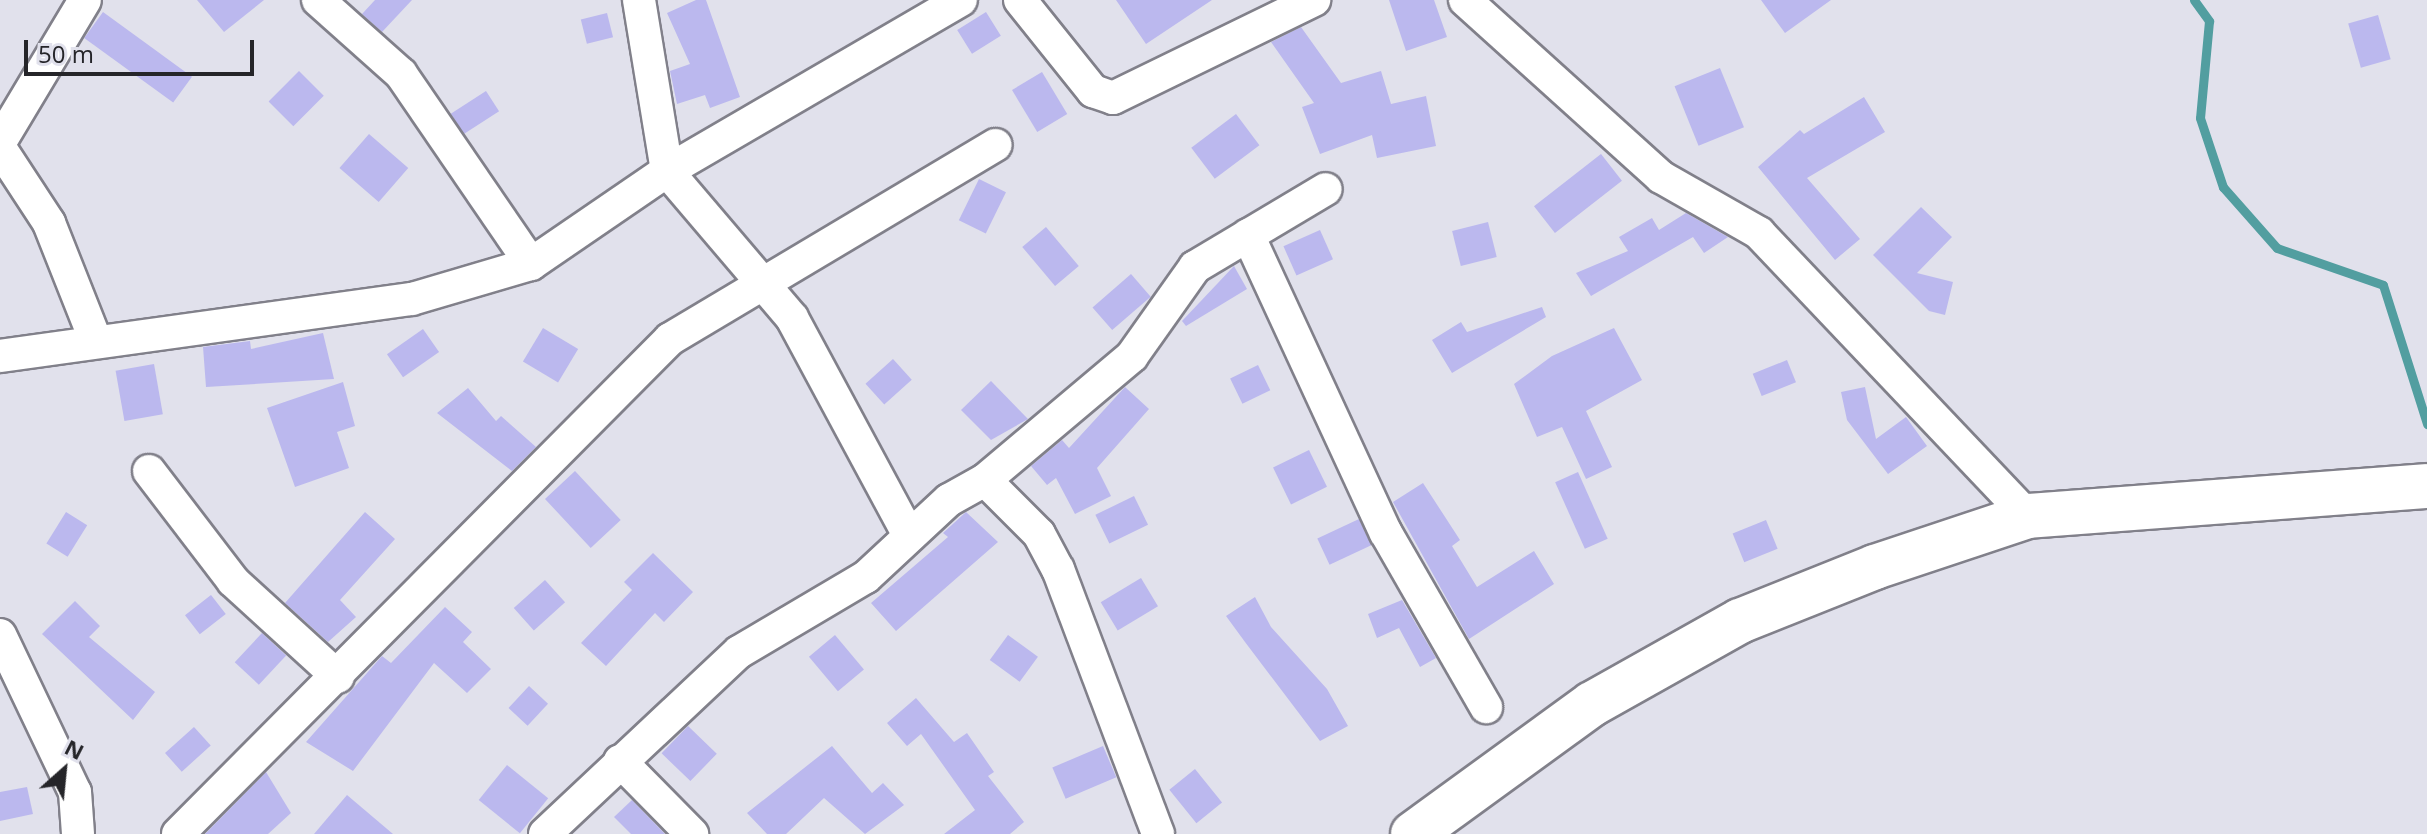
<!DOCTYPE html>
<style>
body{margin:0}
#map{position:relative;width:2427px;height:834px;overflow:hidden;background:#e1e1ec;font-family:"Open Sans",sans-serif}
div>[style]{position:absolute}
.stream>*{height:9px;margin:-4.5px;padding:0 4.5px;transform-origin:4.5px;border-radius:4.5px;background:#529ea0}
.building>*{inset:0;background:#bbb8ee;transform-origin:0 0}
.roads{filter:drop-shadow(2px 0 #81808a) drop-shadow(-2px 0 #81808a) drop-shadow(0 2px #81808a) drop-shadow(0 -2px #81808a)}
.street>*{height:32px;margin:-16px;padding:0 16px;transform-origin:16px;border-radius:16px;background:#fff}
.secondary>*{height:44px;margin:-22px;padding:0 22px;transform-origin:22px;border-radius:22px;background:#fff}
span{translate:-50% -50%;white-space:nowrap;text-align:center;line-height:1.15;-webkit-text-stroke:7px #e1e1ec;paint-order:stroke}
.north{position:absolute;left:24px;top:730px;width:80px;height:80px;-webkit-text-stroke:6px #e1e1ec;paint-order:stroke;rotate:27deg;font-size:22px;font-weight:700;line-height:32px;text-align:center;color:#252529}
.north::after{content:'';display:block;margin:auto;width:28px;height:36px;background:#252529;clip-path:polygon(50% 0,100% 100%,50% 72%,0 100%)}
.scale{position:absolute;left:24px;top:40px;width:230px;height:36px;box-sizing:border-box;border:4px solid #252529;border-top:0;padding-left:10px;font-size:24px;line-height:28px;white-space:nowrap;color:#252529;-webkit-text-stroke:6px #e1e1ec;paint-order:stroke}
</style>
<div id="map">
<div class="stream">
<i style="left:2194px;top:0;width:26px;rotate:54deg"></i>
<i style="left:2209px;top:21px;width:97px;rotate:95.3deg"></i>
<i style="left:2200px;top:118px;width:73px;rotate:71.6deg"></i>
<i style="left:2223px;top:187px;width:81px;rotate:48.5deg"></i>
<i style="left:2277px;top:248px;width:112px;rotate:19.2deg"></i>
<i style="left:2383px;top:285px;width:146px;rotate:72.4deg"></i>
</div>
<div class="building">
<i style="clip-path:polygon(197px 0,264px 0,224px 32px)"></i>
<i style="clip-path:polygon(375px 0,412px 0,382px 32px,362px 14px)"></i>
<i style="clip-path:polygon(696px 0,706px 0,740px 97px,710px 108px,705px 95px,677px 104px,670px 71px,690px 64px,667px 13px)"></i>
<i style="clip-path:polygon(1116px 0,1212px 0,1146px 44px)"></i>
<i style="clip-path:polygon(1389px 0,1434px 0,1447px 37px,1406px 51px)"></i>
<i style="clip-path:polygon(1761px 0,1831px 0,1785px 33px)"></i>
<i style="left:103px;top:12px;width:110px;height:32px;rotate:36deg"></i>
<i style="left:986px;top:12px;width:28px;height:34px;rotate:58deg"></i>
<i style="left:607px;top:13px;width:25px;height:27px;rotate:76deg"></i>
<i style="left:2378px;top:15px;width:46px;height:31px;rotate:74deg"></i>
<i style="clip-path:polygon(1301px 27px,1341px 83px,1381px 71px,1391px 104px,1426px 96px,1436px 146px,1377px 158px,1372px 135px,1320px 154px,1302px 107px,1314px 103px,1271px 42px)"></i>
<i style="left:1720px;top:68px;width:64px;height:49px;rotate:68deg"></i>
<i style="left:299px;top:71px;width:35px;height:43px;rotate:45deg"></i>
<i style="left:1042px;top:72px;width:49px;height:35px;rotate:59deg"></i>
<i style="left:486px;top:91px;width:24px;height:42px;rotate:57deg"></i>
<i style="clip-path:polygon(1864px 97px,1885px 132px,1807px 178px,1860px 239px,1835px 260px,1758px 167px,1800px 130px,1804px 134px)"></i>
<i style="left:1236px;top:114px;width:39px;height:56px;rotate:53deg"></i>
<i style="left:369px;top:134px;width:52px;height:45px;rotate:41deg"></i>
<i style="left:1601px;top:154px;width:34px;height:85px;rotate:52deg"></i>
<i style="left:979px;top:179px;width:30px;height:46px;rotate:26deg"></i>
<i style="clip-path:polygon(1921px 207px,1952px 237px,1917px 273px,1953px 282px,1945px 315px,1929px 311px,1873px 255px)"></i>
<i style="clip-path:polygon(1686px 213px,1728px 237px,1704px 253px,1693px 237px,1591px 296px,1576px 273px,1628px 251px,1619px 237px,1652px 218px,1659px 230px)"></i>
<i style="left:1488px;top:222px;width:36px;height:37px;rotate:76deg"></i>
<i style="left:1046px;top:227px;width:51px;height:31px;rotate:50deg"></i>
<i style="left:1320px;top:230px;width:32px;height:40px;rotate:66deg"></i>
<i style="clip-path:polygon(1234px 266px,1247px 289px,1186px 326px,1182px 321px)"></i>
<i style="left:1131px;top:274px;width:30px;height:51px;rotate:49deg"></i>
<i style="clip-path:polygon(1542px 307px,1546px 317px,1452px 373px,1432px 340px,1461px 322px,1467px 332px)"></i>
<i style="left:543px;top:328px;width:41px;height:39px;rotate:31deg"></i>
<i style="clip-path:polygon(1614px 328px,1642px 380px,1586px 411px,1612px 467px,1586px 479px,1562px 427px,1537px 437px,1514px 384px,1552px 356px)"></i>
<i style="left:423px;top:329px;width:28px;height:44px;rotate:55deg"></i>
<i style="clip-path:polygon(323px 333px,334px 379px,206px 387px,203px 347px,250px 341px,251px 349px)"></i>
<i style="left:893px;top:359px;width:28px;height:37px;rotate:48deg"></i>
<i style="left:1787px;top:360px;width:24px;height:37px;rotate:68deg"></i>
<i style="left:154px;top:364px;width:51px;height:39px;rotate:80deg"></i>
<i style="left:1258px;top:365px;width:28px;height:31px;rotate:64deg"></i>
<i style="clip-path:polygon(991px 381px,1028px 419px,991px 440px,961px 410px)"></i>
<i style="clip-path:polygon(343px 382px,355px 426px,337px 432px,349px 468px,295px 487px,267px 408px)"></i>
<i style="clip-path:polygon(1125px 387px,1149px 409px,1097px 468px,1111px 496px,1075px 514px,1056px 478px,1047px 485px,1031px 466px,1062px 440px,1069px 448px)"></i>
<i style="clip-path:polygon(1865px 387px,1876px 439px,1906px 417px,1927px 446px,1888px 474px,1847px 420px,1841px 392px)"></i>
<i style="clip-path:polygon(468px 388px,496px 421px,501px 416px,536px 447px,512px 471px,437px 413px)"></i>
<i style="left:1309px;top:450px;width:41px;height:40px;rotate:64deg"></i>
<i style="left:575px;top:471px;width:67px;height:41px;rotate:47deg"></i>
<i style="left:1578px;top:472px;width:73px;height:25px;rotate:66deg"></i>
<i style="clip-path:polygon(1423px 483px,1460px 540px,1452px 546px,1477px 587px,1534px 551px,1554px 584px,1469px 639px,1393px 502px)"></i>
<i style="left:1134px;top:496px;width:32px;height:43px;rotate:64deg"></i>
<i style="left:66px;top:512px;width:25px;height:37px;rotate:32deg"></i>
<i style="clip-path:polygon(365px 512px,395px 539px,340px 600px,356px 617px,328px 642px,285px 603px)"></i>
<i style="clip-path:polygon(966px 512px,998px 542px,896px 631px,871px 603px,948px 537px,943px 533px)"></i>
<i style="left:1359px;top:519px;width:29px;height:46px;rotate:65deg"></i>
<i style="left:1766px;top:520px;width:31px;height:36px;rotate:68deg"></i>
<i style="clip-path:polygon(653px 553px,693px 592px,664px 622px,655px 613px,606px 666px,581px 643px,632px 590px,624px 582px)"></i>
<i style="left:1141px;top:578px;width:33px;height:47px;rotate:59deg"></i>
<i style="left:545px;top:580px;width:30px;height:42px;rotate:48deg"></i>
<i style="left:211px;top:595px;width:24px;height:33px;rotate:52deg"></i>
<i style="clip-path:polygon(1255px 597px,1271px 627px,1327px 689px,1348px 726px,1320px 741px,1245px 642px,1226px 616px)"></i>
<i style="clip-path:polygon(1402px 600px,1436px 658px,1420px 667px,1399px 628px,1377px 638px,1368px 614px)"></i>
<i style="clip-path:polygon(75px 601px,100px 626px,89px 637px,155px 692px,133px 720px,42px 634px)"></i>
<i style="clip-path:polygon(445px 607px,472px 632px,463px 642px,491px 669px,467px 693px,434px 663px,353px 771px,306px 742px,382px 656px,391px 663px)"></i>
<i style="left:262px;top:633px;width:33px;height:40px;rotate:43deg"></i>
<i style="left:835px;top:635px;width:45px;height:34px;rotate:50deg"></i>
<i style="left:1008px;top:635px;width:37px;height:31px;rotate:36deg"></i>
<i style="left:529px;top:686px;width:26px;height:30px;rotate:43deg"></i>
<i style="clip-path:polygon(916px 698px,954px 742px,967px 733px,994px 772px,988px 776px,1024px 822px,1010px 834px,944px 834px,975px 810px,921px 734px,907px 746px,887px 723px)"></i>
<i style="left:688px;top:726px;width:40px;height:38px;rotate:44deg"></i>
<i style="left:194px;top:727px;width:25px;height:39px;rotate:48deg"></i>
<i style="clip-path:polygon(832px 746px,872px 793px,883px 783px,904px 805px,865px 834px,824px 798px,786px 834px,767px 834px,747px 813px)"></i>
<i style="left:1103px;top:746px;width:34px;height:55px;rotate:67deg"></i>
<i style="left:507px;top:765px;width:53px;height:45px;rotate:39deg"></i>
<i style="left:1195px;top:769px;width:43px;height:33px;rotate:51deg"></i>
<i style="clip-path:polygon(266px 772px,291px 813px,268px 834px,205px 834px)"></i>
<i style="clip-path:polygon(27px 787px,33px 814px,0 821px,0 792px)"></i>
<i style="clip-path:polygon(347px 795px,393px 834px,314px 834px)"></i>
<i style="clip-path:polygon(632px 800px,665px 834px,631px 834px,614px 817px)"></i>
</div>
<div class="roads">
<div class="street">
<i style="left:318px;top:0;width:111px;rotate:41.7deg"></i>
<i style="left:401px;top:74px;width:230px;rotate:55.6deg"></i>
<i style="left:639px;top:0;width:173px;rotate:80.7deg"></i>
<i style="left:667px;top:171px;width:193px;rotate:49.6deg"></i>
<i style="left:792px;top:318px;width:247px;rotate:61.7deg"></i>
<i style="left:1020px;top:0;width:117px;rotate:51.3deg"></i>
<i style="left:1093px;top:91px;width:21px;rotate:19deg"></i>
<i style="left:1113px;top:98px;width:224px;rotate:-26deg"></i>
<i style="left:1465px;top:0;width:264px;rotate:42.1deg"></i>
<i style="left:1661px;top:177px;width:113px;rotate:29.7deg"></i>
<i style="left:1759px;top:233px;width:390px;rotate:46.5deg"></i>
<i style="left:0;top:142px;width:165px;rotate:-59.1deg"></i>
<i style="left:0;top:148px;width:90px;rotate:56.8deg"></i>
<i style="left:49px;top:223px;width:125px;rotate:68.4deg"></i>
<i style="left:1248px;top:235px;width:328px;rotate:65.2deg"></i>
<i style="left:1386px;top:533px;width:201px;rotate:60.1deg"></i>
<i style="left:0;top:356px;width:416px;rotate:-7.9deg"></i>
<i style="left:412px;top:299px;width:124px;rotate:-16.4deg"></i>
<i style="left:531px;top:264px;width:165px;rotate:-34.4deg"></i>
<i style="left:667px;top:171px;width:340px;rotate:-30.2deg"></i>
<i style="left:149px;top:471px;width:138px;rotate:52.6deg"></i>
<i style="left:233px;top:581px;width:142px;rotate:42.4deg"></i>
<i style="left:985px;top:480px;width:192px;rotate:-40.1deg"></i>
<i style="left:1132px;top:356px;width:109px;rotate:-54.7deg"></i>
<i style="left:1195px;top:267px;width:152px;rotate:-30.8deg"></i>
<i style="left:0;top:635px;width:174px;rotate:64.5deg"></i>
<i style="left:75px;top:792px;width:42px;rotate:85.9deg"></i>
<i style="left:620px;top:761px;width:103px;rotate:45.4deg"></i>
<i style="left:178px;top:834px;width:698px;rotate:-45.17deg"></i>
<i style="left:670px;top:339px;width:379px;rotate:-30.8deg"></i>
<i style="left:545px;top:834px;width:266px;rotate:-43.2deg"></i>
<i style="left:739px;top:652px;width:147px;rotate:-30.6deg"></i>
<i style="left:866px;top:577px;width:113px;rotate:-42.9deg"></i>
<i style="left:949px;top:500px;width:41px;rotate:-29.1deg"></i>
<i style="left:985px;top:480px;width:76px;rotate:45deg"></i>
<i style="left:1039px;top:534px;width:40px;rotate:62deg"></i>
<i style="left:1058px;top:569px;width:283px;rotate:69.3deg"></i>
</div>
<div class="secondary">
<i style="left:1413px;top:834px;width:221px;rotate:-36deg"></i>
<i style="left:1592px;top:704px;width:170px;rotate:-29.3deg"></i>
<i style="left:1740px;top:621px;width:145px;rotate:-21.8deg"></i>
<i style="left:1875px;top:567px;width:161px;rotate:-18.4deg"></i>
<i style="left:2028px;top:516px;width:400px;rotate:-4.3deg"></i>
</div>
</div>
<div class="north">N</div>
<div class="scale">50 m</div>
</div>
